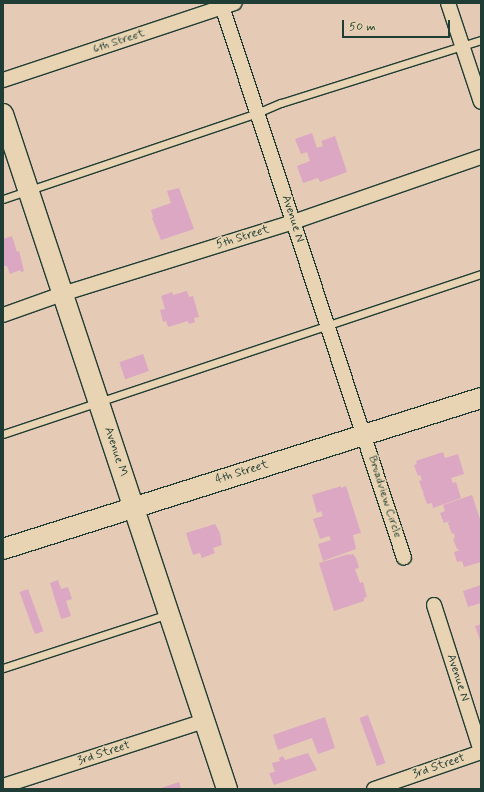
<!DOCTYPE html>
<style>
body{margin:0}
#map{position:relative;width:484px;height:792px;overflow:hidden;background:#e5cab5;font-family:Mynerve,sans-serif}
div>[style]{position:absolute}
.building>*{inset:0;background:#dba7c3;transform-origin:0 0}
.roads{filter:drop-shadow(1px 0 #1f3d34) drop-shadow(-1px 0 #1f3d34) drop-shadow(0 1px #1f3d34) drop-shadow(0 -1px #1f3d34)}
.lane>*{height:7px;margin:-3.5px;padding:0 3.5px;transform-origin:3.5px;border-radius:3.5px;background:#e8d3b2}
.street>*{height:14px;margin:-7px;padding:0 7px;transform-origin:7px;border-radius:7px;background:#e8d3b2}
.secondary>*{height:20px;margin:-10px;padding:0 10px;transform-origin:10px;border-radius:10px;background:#e8d3b2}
span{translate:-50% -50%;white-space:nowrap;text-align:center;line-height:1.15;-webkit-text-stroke:3.5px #e8d3b2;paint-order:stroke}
.street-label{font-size:12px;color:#1f3d34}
.frame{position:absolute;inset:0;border:4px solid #1f3d34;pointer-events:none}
.scale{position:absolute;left:342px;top:20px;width:108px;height:18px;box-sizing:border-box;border:2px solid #1f3d34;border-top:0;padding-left:5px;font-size:12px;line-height:14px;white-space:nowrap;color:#1f3d34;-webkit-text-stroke:3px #e8d3b2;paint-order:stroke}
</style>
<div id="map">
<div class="building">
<i style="clip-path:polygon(312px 133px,317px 148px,323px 146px,321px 141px,335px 136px,347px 172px,320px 182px,318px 178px,303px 183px,297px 166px,310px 161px,307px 152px,301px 154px,295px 139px)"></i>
<i style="clip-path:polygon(179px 188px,194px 229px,161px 240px,152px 218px,153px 217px,151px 210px,171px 203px,167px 191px)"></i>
<i style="clip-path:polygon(12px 236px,17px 252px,19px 251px,24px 271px,21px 272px,20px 270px,10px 274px,7px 266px,3px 266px,3px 239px)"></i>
<i style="clip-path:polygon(187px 291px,189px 297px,193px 296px,199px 317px,194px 318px,195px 322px,189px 324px,188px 321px,168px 327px,166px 321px,163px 322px,160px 310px,165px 309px,161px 296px,172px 292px,173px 295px)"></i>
<i style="left:143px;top:354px;width:18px;height:25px;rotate:71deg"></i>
<i style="clip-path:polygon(443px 452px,445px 458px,458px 454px,464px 474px,451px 478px,453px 483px,456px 482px,461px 498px,433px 508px,432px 503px,427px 504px,423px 493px,425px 491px,423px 492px,419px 481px,422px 480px,420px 475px,418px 476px,414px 465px,417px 464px,416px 461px)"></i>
<i style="clip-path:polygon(341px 486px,341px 488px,346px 486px,361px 533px,353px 535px,356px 549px,323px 561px,318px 544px,331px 540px,329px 536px,320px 539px,313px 519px,323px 516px,321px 511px,317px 513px,312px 495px)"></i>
<i style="clip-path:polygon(472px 495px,481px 522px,481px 562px,464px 567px,462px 561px,457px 562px,454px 552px,460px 550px,457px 549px,453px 539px,455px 538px,454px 533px,452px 534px,448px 523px,450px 521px,444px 523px,440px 513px,445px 511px,443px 505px)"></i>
<i style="clip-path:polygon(215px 524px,220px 533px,222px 545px,213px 548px,215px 553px,202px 558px,200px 553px,193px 555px,186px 533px)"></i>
<i style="clip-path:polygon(349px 554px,349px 555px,353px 554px,356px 558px,359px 568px,355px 569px,360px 583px,363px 582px,367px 597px,364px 598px,364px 601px,334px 611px,319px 563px)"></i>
<i style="clip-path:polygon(58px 580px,61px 589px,68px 587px,72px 599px,66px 601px,71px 616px,61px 619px,50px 583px)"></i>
<i style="clip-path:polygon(481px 585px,481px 603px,468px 607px,463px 591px)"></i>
<i style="left:28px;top:589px;width:45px;height:9px;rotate:70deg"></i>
<i style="clip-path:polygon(481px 624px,481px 643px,475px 626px)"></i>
<i style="left:368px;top:715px;width:51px;height:9px;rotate:70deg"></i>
<i style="clip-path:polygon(325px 717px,335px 748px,318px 754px,312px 738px,278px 750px,273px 735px)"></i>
<i style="clip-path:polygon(308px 753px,317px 770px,274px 785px,269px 773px,275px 772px,272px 763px,280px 761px,279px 758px,283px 756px,285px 760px)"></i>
<i style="clip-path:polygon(179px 782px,181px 789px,158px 789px)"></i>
</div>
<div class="roads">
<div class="lane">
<i style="left:3px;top:199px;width:268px;rotate:-18.7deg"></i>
<i style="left:257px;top:113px;width:26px;rotate:-23deg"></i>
<i style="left:281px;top:103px;width:210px;rotate:-17.5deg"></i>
<i style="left:3px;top:434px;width:504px;rotate:-18.51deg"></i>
<i style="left:3px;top:668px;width:174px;rotate:-18.1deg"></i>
</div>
<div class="street">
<i style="left:221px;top:3px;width:584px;rotate:71.75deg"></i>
<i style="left:448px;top:3px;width:104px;rotate:71.6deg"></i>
<i style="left:3px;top:80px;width:244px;rotate:-18.4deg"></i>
<i style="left:3px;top:315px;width:63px;rotate:-19.6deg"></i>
<i style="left:62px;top:294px;width:242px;rotate:-17.3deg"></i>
<i style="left:293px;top:222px;width:199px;rotate:-19.1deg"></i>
<i style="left:434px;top:605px;width:153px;rotate:72.2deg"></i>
<i style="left:3px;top:786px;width:211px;rotate:-17.9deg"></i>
<i style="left:374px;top:789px;width:113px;rotate:-19.1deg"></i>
</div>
<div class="secondary">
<i style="left:3px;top:114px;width:711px;rotate:71.64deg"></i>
<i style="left:3px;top:549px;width:501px;rotate:-17.53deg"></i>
</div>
</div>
<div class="street-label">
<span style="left:119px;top:42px;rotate:-18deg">6th Street</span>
<span style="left:292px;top:219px;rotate:72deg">Avenue N</span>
<span style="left:243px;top:238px;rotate:-17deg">5th Street</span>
<span style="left:115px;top:452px;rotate:72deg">Avenue M</span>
<span style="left:242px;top:473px;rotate:-17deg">4th Street</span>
<span style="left:384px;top:497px;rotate:72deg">Broadview Circle</span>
<span style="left:457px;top:678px;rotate:72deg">Avenue N</span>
<span style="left:104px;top:754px;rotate:-18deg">3rd Street</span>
<span style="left:439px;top:767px;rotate:-19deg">3rd Street</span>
</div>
<div class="frame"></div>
<div class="scale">50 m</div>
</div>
